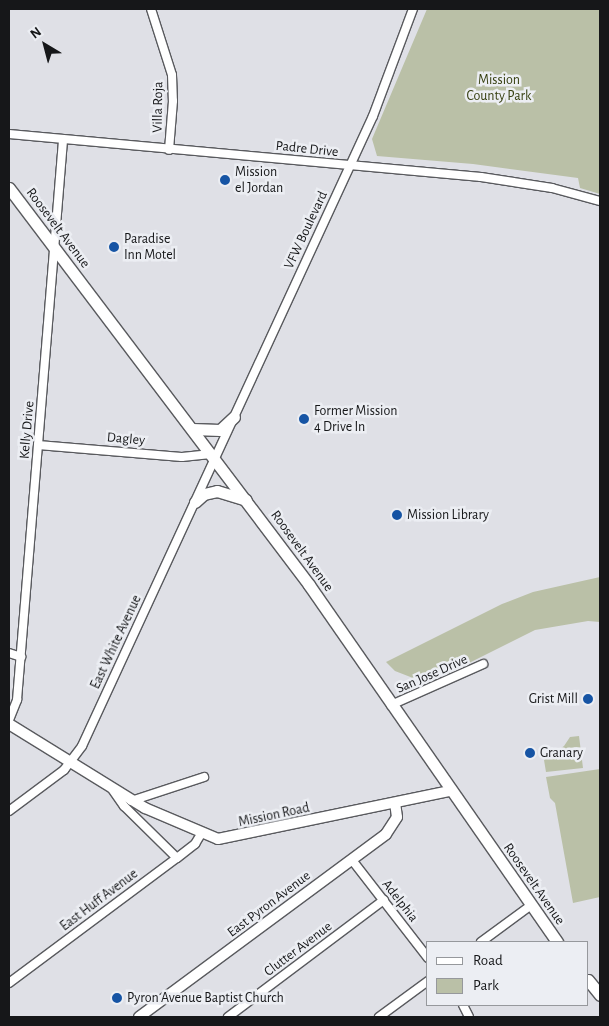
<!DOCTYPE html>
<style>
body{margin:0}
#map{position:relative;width:609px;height:1026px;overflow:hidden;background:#dfe0e6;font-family:"Alegreya Sans",sans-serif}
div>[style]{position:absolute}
.green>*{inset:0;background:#bac0a7}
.roads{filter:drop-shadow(1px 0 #595a5e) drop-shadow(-1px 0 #595a5e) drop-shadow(0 1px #595a5e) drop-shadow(0 -1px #595a5e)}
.minor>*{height:8px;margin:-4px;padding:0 4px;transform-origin:4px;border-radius:4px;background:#fff}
.tertiary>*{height:10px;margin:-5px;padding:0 5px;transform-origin:5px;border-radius:5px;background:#fff}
.secondary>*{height:11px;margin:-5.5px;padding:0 5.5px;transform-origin:5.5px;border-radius:5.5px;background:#fff}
.dots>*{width:14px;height:14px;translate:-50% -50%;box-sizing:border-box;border:2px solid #eceef3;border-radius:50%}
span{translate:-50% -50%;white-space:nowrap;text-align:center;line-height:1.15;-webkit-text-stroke:5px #eceef3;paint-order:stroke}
.park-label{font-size:14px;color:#374011}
.street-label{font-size:14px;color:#161719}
.poi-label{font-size:14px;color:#161719}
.left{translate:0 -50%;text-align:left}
.right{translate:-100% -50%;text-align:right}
.frame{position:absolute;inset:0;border:10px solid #161719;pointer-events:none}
.legend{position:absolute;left:426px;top:941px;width:162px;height:65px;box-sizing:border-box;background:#eceef3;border:1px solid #96989c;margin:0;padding:6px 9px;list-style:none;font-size:15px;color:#161719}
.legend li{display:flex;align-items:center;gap:10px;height:25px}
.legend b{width:25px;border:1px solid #96989c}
.north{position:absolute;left:20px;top:20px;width:50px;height:50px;-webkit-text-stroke:4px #eceef3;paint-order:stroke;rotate:323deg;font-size:14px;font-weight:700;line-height:20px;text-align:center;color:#161719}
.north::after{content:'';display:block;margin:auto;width:18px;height:22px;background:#161719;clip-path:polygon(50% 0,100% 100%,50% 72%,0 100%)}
</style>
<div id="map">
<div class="green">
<i style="clip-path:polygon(427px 9px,600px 9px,600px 194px,580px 188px,578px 178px,473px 164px,377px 156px,372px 139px)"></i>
<i style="clip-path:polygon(600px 577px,600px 622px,588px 621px,535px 630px,445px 675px,413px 678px,395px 671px,386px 662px,502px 604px,533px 592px)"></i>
<i style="clip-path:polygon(579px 736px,583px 768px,546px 772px,544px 760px,564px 746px,570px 737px)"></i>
<i style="clip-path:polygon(600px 769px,600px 897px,573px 903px,555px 803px,550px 798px,546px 777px)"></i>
</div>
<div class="roads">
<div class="minor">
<i style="left:151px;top:9px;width:69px;rotate:72.3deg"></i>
<i style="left:172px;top:75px;width:26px;rotate:88deg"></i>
<i style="left:173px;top:101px;width:49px;rotate:94.7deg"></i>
<i style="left:9px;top:134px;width:474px;rotate:5.2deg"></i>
<i style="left:481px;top:177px;width:72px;rotate:8.8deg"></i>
<i style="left:552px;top:188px;width:50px;rotate:15.2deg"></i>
<i style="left:38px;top:445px;width:144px;rotate:4.8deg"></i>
<i style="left:182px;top:457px;width:29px;rotate:-6deg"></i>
<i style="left:9px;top:653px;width:13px;rotate:18deg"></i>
<i style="left:391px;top:705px;width:101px;rotate:-24deg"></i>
<i style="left:9px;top:720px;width:22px;rotate:-68deg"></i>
<i style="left:17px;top:700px;width:562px;rotate:-85.3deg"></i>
<i style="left:112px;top:789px;width:21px;rotate:55deg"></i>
<i style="left:124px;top:806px;width:74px;rotate:44.5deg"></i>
<i style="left:131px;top:801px;width:77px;rotate:-18.2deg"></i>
<i style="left:9px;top:811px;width:69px;rotate:-36.7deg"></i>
<i style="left:64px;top:770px;width:30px;rotate:-53deg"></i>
<i style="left:82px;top:746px;width:694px;rotate:-65.21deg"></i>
<i style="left:373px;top:116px;width:114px;rotate:-69.5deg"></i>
<i style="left:352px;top:860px;width:124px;rotate:52.2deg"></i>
<i style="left:481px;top:942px;width:61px;rotate:-36.3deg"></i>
<i style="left:9px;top:983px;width:209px;rotate:-36.7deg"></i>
<i style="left:177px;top:858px;width:23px;rotate:-38deg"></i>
<i style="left:195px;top:844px;width:12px;rotate:-59deg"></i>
<i style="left:463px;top:1005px;width:13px;rotate:63deg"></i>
<i style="left:228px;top:1017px;width:195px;rotate:-36.9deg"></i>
<i style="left:379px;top:1017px;width:61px;rotate:-36.3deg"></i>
</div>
<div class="tertiary">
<i style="left:9px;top:724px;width:160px;rotate:31.7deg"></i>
<i style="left:145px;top:808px;width:79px;rotate:23deg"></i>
<i style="left:218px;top:839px;width:237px;rotate:-11.7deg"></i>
<i style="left:139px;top:1017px;width:307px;rotate:-36.5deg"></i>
<i style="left:386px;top:834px;width:20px;rotate:-57deg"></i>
<i style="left:397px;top:817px;width:14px;rotate:-98deg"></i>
</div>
<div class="secondary">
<i style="left:9px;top:188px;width:498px;rotate:52.9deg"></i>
<i style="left:309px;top:585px;width:435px;rotate:55.2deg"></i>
<i style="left:192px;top:429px;width:28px;rotate:2deg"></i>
<i style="left:220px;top:430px;width:19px;rotate:-43deg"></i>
<i style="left:195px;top:502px;width:12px;rotate:-42deg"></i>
<i style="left:204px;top:494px;width:13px;rotate:-13deg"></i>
<i style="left:217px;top:491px;width:30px;rotate:17deg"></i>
<i style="left:588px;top:980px;width:19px;rotate:51deg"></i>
</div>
</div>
<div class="dots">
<i style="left:225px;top:180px;background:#1654a4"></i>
<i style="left:114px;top:247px;background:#1654a4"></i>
<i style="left:304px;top:419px;background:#1654a4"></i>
<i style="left:397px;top:515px;background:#1654a4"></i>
<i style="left:588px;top:699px;background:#1654a4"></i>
<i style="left:530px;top:753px;background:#1654a4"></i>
<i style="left:117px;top:998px;background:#1654a4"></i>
</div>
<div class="park-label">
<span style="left:499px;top:88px">Mission<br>County Park</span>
</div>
<div class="street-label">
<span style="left:158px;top:107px;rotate:-89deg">Villa Roja</span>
<span style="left:307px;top:149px;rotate:6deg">Padre Drive</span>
<span style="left:58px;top:228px;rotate:53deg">Roosevelt Avenue</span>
<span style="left:306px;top:230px;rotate:-65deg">VFW Boulevard</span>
<span style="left:27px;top:430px;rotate:-85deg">Kelly Drive</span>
<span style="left:126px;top:439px;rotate:5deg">Dagley</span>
<span style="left:302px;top:551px;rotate:54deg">Roosevelt Avenue</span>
<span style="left:116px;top:642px;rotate:-65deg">East White Avenue</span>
<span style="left:432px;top:674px;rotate:-24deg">San Jose Drive</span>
<span style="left:274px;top:815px;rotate:-12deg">Mission Road</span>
<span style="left:534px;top:884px;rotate:55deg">Roosevelt Avenue</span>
<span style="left:99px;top:900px;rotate:-37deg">East Huff Avenue</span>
<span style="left:400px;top:901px;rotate:52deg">Adelphia</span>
<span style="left:269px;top:904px;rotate:-37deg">East Pyron Avenue</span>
<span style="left:298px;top:949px;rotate:-37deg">Clutter Avenue</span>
</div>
<div class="poi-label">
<span class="left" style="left:235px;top:180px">Mission<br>el Jordan</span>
<span class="left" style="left:124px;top:247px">Paradise<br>Inn Motel</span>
<span class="left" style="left:314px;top:419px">Former Mission<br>4 Drive In</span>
<span class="left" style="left:407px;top:515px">Mission Library</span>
<span class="right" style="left:578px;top:699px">Grist Mill</span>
<span class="left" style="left:540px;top:753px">Granary</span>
<span class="left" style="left:127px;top:998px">Pyron Avenue Baptist Church</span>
</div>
<div class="frame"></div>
<ul class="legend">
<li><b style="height:6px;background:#fff"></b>Road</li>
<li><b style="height:14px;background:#bac0a7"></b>Park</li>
</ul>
<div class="north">N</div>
</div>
